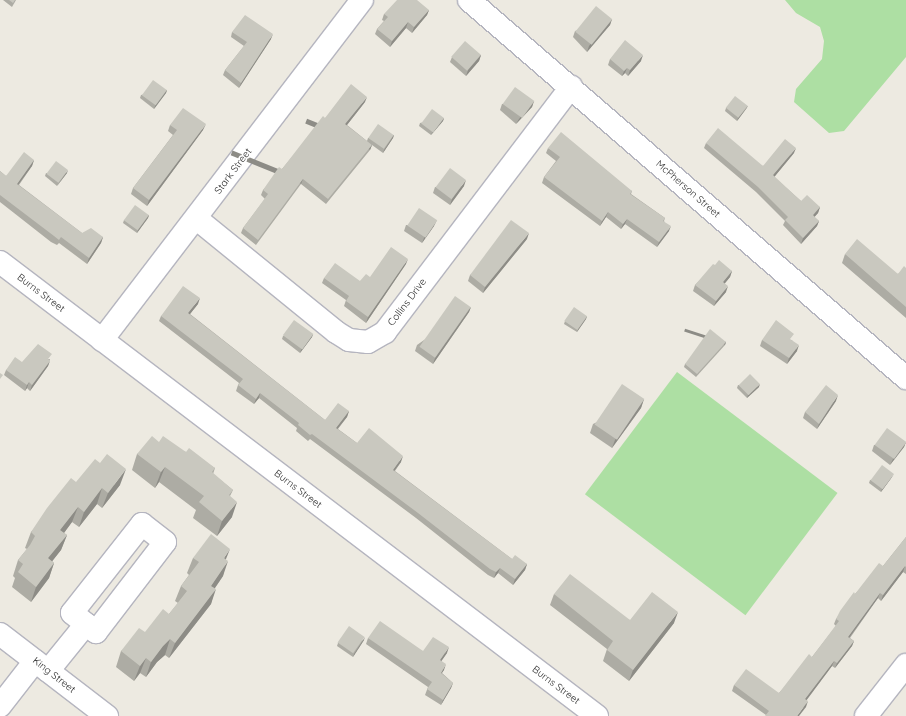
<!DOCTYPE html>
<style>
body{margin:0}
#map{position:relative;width:906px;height:716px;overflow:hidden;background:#edeae1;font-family:Quicksand,sans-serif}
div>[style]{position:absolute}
.green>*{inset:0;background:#addfa3;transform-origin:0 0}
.roads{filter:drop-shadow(1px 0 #b5b5bf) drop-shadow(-1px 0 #b5b5bf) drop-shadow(0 1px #b5b5bf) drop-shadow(0 -1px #b5b5bf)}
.minor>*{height:22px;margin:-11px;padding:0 11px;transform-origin:11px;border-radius:11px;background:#fff}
.wall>*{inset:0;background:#adaca4}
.shaded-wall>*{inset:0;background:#8d8c86;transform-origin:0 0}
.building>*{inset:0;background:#c9c8bf;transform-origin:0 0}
span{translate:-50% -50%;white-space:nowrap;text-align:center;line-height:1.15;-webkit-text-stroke:3.5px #fff;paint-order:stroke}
.street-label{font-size:10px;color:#2d2d2d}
</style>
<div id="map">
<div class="green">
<i style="clip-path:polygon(785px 0,906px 0,906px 57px,844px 131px,829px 133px,794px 102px,796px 89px,822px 59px,824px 41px,820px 27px,796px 13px)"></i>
<i style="left:677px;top:372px;width:201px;height:153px;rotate:37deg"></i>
</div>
<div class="roads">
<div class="minor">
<i style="left:469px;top:0;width:578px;rotate:40.86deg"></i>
<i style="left:197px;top:219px;width:179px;rotate:39.1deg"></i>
<i style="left:336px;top:332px;width:15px;rotate:32deg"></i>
<i style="left:349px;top:340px;width:19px;rotate:6deg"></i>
<i style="left:368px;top:342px;width:20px;rotate:-30deg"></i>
<i style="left:385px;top:332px;width:308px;rotate:-52.8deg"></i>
<i style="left:0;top:262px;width:750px;rotate:37.25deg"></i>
<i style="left:102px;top:340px;width:428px;rotate:-52.6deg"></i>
<i style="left:0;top:634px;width:135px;rotate:37.5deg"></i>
<i style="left:48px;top:671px;width:60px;rotate:-51deg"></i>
<i style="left:86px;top:624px;width:13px;rotate:39deg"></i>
<i style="left:96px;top:632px;width:113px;rotate:-52.5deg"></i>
<i style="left:165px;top:542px;width:29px;rotate:-142deg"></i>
<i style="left:142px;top:524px;width:113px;rotate:128.2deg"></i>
<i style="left:72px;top:613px;width:18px;rotate:38deg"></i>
<i style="left:0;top:706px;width:57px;rotate:-52.1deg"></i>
<i style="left:866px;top:716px;width:65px;rotate:-51.9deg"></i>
</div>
</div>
<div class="wall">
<i style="clip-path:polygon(3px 0,16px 0,12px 7px)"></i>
<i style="clip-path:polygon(429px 10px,427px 15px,412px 33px,406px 28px,390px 47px,375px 34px,377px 29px,384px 21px,382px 20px,384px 14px)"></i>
<i style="clip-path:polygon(612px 19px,610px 25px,587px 52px,573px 37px,575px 31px)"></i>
<i style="clip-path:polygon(232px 32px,271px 39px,239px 88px,223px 75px,225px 70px,244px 46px,231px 37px)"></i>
<i style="clip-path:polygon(481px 55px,479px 61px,466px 76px,450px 62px,452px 57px)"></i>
<i style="clip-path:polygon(610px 59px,641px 61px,628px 76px,625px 73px,622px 76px,608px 65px)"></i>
<i style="clip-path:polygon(167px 90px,166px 93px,154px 109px,140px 98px,141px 95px)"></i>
<i style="clip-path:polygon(534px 101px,532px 107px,516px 124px,500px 110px,502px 104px)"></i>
<i style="clip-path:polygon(365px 102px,347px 125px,367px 141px,368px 138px,394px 135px,393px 138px,383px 153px,372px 145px,370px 150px,326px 204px,301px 184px,256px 245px,241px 233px,243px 228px,265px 199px,261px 195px,263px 190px,282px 169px,325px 118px)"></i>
<i style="clip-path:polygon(748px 106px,746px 109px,737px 121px,725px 111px,726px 108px)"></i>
<i style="clip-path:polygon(444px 118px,443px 121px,431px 135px,419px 126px,420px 123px)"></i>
<i style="clip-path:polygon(170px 125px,203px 130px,147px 206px,131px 194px,133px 188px,173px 135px,168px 131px)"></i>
<i style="clip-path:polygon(706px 143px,763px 166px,794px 153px,774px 177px,801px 201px,820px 207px,818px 213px,814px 217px,819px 221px,817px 226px,801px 244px,783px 225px,785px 221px,756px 192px,704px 148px)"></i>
<i style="clip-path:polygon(548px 148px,632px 191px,631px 194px,665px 218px,664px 221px,669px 231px,657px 247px,625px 224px,621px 229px,606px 217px,600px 226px,542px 183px,544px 177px,556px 161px,546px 153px)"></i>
<i style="clip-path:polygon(34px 160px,32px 166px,19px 185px,82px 233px,103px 237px,101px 243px,87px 264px,59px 243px,57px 245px,51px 242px,0 202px,0 171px,6px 176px)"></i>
<i style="clip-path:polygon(46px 173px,67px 173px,57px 186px,45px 176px)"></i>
<i style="clip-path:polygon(464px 186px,450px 205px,433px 193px,435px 187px)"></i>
<i style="clip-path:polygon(149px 215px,148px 218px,137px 233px,123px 223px,124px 220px)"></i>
<i style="clip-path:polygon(406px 225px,434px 226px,422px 243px,404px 231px)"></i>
<i style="clip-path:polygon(527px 239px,483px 293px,468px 281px,470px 275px)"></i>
<i style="clip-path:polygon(845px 254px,898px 274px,906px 268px,906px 318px,842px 263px)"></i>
<i style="clip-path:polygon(406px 264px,366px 323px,344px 306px,346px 300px,322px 283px,324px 278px,360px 281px)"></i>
<i style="clip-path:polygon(715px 265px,732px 271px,730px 277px,725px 283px,726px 292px,714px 306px,693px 291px,695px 285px)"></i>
<i style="clip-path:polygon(198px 304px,190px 314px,325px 420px,349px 411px,347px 417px,338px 429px,357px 443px,401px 462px,395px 471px,512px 559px,527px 564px,525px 570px,513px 585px,498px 573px,494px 578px,488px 575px,416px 518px,310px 439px,308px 441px,296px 431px,297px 428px,259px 398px,254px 404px,236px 391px,238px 385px,239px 383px,159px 321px,161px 316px)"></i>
<i style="clip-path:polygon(471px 307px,469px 312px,433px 364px,415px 351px,417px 345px)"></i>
<i style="clip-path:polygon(587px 316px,586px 319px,577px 332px,564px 324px,565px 321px)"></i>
<i style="clip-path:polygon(313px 334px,312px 337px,300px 353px,282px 339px,283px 336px)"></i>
<i style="clip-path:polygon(762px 340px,792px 340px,797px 351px,787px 364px,760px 346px)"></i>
<i style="clip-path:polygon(726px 342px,725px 345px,696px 377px,684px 367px,685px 364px)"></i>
<i style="clip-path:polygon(50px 359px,48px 366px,30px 391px,27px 388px,25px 391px,4px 375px,6px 370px,22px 362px)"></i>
<i style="clip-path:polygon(738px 385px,759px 387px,747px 398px,737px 388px)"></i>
<i style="clip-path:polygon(644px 399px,641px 408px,612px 448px,590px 433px,593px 424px)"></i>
<i style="clip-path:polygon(836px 401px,817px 429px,803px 418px,805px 412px)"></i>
<i style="clip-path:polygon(159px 442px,186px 452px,215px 468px,213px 474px,233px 490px,230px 496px,232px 517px,217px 536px,193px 518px,196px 510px,159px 482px,155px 488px,132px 470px,137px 454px)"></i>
<i style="clip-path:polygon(906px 442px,904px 447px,890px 465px,872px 451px,874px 445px)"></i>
<i style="clip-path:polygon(892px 477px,881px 492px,869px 483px,870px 480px)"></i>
<i style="clip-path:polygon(76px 482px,120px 485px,102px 508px,97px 504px,79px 527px,72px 522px,64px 533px,67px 535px,61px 550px,52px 561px,54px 563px,49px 578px,31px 602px,12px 587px,15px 578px,13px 576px,18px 560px,27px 549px,25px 548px,31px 532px)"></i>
<i style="clip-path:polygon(906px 537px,906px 574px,903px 572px,881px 601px,878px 598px,850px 638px,854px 641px,852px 646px,835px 668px,832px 666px,806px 700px,806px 707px,766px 715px,732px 691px,734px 685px,779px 693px,812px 657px,836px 626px,834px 624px,836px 619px,855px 594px,883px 566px)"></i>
<i style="clip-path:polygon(193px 558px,226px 560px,223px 576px,215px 588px,211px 604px,169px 658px,165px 655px,157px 662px,146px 677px,140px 673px,134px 681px,116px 667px,121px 651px,169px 614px,178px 603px,175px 601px,181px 586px,189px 575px,187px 573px)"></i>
<i style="clip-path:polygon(554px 594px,630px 620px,674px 623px,629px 681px,603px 661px,607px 649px,550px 605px)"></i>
<i style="clip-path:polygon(368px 638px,423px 651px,447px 653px,441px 661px,444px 670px,442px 673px,453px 683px,451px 688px,441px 705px,425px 695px,428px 687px,366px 644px)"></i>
<i style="clip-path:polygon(364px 640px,353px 657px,337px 646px,338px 643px)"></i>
</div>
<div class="shaded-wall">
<i style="clip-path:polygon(429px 10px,427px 15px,412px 33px,414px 27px)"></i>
<i style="clip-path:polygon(612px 19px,610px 25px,587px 52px,589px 46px)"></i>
<i style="clip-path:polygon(408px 22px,406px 28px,390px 47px,392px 41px)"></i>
<i style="clip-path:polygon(273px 34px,271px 39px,239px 88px,241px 83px)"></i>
<i style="clip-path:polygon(481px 55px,479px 61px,466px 76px,468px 70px)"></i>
<i style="clip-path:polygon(643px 55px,641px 61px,628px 76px,630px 70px)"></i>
<i style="clip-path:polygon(627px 68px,625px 73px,622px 76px,624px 71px)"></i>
<i style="clip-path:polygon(167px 90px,166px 93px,154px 109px,155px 106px)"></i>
<i style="clip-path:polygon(367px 97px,365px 102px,343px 130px,345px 124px)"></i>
<i style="clip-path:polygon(534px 101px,532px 107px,516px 124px,519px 119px)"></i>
<i style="clip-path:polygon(748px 106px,746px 109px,737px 121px,738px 118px)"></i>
<i style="clip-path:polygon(444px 118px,443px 121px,431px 135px,432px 133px)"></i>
<i style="clip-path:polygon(206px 124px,203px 130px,147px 206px,149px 200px)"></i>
<i style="clip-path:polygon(394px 135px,393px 138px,383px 153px,384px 150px)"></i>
<i style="left:372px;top:145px;width:5px;height:70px;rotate:112deg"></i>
<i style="clip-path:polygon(796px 148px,794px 153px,771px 181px,773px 175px)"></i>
<i style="clip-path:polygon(34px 160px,32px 166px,15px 189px,17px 184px)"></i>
<i style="clip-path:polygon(68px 170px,67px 173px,57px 186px,59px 183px)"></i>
<i style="left:303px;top:179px;width:5px;height:76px;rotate:112deg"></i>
<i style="clip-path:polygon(466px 180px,464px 186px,450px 205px,452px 199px)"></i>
<i style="clip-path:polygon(820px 207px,818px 213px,811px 221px,813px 215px)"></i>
<i style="clip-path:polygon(608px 212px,606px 217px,600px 226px,602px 221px)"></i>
<i style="clip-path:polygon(149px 215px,148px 218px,137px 233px,138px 230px)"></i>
<i style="clip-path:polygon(627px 219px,625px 224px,621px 229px,623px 224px)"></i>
<i style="clip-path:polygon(437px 220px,434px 226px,422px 243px,424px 238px)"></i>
<i style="clip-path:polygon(819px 221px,817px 226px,801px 244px,803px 238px)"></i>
<i style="clip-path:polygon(671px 226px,669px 231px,657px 247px,659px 242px)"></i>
<i style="clip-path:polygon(529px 233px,527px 239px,483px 293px,485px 287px)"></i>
<i style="clip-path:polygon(103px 237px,101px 243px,87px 264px,89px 258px)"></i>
<i style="clip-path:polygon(408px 259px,406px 264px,366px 323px,368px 317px)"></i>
<i style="clip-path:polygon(732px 271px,730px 277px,721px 288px,723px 282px)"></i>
<i style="clip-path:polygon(728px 286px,726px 292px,714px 306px,716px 301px)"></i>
<i style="clip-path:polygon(200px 298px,198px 304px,186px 319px,188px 313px)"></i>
<i style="clip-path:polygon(471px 307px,469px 312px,433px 364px,435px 358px)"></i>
<i style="clip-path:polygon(587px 316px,586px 319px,577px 332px,578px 329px)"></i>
<i style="clip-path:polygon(313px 334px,312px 337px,300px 353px,301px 350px)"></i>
<i style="left:726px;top:342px;width:3px;height:43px;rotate:108deg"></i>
<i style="clip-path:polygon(799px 345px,797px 351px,787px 364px,789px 358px)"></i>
<i style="clip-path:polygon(50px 361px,48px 366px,30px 391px,32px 385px)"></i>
<i style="clip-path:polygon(29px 382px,27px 388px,25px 391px,27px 385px)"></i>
<i style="clip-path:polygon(760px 384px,759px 387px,747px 398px,748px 395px)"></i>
<i style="clip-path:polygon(260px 393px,259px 398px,254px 404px,256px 399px)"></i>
<i style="clip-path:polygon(838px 395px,836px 401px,817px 429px,819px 424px)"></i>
<i style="clip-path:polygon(644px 399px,641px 408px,612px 448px,615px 440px)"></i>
<i style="clip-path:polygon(349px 411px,347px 417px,334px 433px,336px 428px)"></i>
<i style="clip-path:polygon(906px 442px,904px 447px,890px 465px,893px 459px)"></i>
<i style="clip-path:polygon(403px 456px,401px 462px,391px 475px,393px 470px)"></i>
<i style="clip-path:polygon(165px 467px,159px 482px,155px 488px,161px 472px)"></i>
<i style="clip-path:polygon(126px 469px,120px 485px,102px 508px,108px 493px)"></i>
<i style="clip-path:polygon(894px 474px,892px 477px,881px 492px,882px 489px)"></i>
<i style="clip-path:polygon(102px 488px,97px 504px,79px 527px,84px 512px)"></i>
<i style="clip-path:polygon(237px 502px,232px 517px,217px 536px,222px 521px)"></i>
<i style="clip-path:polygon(78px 507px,72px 522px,55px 545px,60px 530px)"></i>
<i style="clip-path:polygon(67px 535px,61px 550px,43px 573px,48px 558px)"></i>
<i style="clip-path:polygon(230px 549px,224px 564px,224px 558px)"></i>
<i style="clip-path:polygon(228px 561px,223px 576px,206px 601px,211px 586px)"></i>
<i style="clip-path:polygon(54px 563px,49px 578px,31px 602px,36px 587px)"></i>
<i style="clip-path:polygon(527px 564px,525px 570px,513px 585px,515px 579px)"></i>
<i style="clip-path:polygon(905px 566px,903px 572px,881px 601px,883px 595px)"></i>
<i style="clip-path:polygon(500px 568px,498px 573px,494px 578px,496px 572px)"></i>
<i style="clip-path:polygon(216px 589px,211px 604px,169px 658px,175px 643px)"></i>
<i style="clip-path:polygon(880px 593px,878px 598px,846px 642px,848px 637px)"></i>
<i style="clip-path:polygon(678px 612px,674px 623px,629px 681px,633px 670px)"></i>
<i style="clip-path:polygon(365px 637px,364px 640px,353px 657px,354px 654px)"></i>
<i style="clip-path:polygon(170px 639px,165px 655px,157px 662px,146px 677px,151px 662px,163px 646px)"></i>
<i style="clip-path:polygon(854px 641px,852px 646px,835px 668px,837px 663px)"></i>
<i style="clip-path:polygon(449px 647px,447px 653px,438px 666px,440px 660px)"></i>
<i style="clip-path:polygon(146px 658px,140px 673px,134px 681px,140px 666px)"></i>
<i style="clip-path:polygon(834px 661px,832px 666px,803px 705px,805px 699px)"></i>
<i style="clip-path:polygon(446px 664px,444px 670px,438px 678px,441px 673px)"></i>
<i style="clip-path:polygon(453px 683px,451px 688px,441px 705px,443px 700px)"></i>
<i style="clip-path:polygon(808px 701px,806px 707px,799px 716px,797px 716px)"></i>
</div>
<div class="building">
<i style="clip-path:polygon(9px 0,15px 0,13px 3px)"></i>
<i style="clip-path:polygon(397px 0,417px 0,429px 10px,414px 27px,408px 22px,392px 41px,377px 29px,388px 17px,384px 14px)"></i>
<i style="left:596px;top:6px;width:21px;height:33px;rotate:39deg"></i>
<i style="clip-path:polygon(245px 15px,273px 34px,241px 83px,225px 70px,247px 42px,232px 32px)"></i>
<i style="clip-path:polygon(625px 40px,643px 55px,630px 70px,627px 68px,624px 71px,610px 59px)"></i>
<i style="left:465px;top:41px;width:21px;height:21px;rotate:41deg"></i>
<i style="left:153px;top:80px;width:17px;height:19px;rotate:36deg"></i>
<i style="clip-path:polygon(351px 84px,367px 97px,345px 124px,372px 145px,328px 199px,303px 179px,258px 240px,243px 228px,268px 194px,263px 190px,279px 167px,282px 169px,323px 116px,325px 118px)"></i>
<i style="left:515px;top:87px;width:24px;height:21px;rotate:36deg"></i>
<i style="left:735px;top:96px;width:16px;height:15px;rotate:38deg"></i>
<i style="clip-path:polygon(183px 108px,206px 124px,149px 200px,133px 188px,177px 130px,170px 125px)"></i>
<i style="left:432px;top:109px;width:15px;height:18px;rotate:37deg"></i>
<i style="left:378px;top:124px;width:19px;height:17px;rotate:35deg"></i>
<i style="clip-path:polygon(718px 128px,763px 166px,785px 139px,796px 148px,773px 175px,801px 201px,807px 195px,820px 207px,813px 215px,819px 221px,803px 238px,785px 220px,788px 217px,758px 187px,706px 143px)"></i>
<i style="clip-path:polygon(561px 132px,632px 191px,630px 194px,665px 218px,663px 221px,671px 226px,659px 242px,627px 219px,623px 224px,608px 212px,602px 221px,544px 177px,560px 157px,548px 148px)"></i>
<i style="clip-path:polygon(24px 152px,34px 160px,17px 184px,82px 233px,91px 228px,103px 237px,89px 258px,61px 237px,59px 240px,54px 236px,0 195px,0 171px,6px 176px)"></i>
<i style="left:56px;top:161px;width:15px;height:16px;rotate:37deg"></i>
<i style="left:450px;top:168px;width:20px;height:24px;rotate:37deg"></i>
<i style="left:135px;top:205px;width:17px;height:19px;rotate:36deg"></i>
<i style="left:419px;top:208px;width:22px;height:21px;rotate:34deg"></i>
<i style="clip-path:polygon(511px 220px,529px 233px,485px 287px,470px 275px)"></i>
<i style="clip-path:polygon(857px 239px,898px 274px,904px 266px,906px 268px,906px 307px,845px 254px)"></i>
<i style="clip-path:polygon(391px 247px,408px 259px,368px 317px,346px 301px,349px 296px,324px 278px,335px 263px,360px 281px,366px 274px,370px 277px)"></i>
<i style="clip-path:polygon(719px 260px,732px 271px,723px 282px,728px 286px,716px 301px,695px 285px,713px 264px,715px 265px)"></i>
<i style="clip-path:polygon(183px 286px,200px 298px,188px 313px,325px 420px,338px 403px,349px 411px,336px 428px,357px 443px,369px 428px,403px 456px,393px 470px,512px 559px,515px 555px,527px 564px,515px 579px,500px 568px,496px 572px,490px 569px,418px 513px,312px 434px,310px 435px,298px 425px,299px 423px,260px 393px,256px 399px,238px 385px,243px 379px,161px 316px)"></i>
<i style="left:455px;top:296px;width:19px;height:62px;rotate:35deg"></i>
<i style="left:574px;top:307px;width:16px;height:17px;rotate:35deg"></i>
<i style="left:294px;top:320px;width:24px;height:19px;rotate:36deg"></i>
<i style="clip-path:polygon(776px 320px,794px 334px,790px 339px,799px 345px,789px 358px,762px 340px)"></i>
<i style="clip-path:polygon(710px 329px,726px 342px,697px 374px,685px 364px)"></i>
<i style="clip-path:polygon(38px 344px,52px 354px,48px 359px,50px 361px,32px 385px,29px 382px,27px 385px,6px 370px,15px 357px,22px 362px)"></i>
<i style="clip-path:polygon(0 373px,3px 375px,0 379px)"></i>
<i style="left:750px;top:374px;width:14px;height:16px;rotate:45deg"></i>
<i style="left:622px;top:384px;width:27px;height:49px;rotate:34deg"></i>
<i style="clip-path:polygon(826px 385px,838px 395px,819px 424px,805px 412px)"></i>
<i style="left:887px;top:428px;width:24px;height:21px;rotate:36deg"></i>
<i style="clip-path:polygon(152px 436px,159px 442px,163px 436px,186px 452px,189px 448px,215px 468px,212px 472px,233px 490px,229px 495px,237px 502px,222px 521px,199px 502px,204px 496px,165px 467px,161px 472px,137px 454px)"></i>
<i style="clip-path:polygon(107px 454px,126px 469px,108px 493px,102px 488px,84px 512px,78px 507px,60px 530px,67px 535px,48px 558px,54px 563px,36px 587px,18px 572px,23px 564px,18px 560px,30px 545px,35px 536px,31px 532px,47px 508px,71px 478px,76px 482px,95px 459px,100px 463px)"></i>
<i style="left:882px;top:465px;width:15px;height:19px;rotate:37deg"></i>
<i style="clip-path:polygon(211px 534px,230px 549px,224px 558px,228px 561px,211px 586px,216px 589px,175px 643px,170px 639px,163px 646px,151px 662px,146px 658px,140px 666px,121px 651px,139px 628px,145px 632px,163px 609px,169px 614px,187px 591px,181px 586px,199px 562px,193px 558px)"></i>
<i style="clip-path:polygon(906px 537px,906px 567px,905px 566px,883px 595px,880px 593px,848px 637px,854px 641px,837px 663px,834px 661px,805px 699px,808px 701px,797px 716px,765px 716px,769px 711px,734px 685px,746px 669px,779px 693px,809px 654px,812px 657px,839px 621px,836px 619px,840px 611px,854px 592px,855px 594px,879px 563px,883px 566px)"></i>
<i style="clip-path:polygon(570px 574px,630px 620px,652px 592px,678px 612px,633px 670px,607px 650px,613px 641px,554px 594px)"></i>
<i style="clip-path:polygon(380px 621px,423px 651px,433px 637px,449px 647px,440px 660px,446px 664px,441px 673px,453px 683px,443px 700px,427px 689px,432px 682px,368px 638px)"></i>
<i style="left:349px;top:626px;width:19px;height:20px;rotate:35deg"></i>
</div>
<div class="street-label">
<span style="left:233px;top:171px;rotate:-53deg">Stark Street</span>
<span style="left:688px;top:189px;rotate:41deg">McPherson Street</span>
<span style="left:41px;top:293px;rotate:37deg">Burns Street</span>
<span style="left:407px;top:302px;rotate:-53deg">Collins Drive</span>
<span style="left:298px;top:489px;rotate:37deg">Burns Street</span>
<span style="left:54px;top:675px;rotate:38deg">King Street</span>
<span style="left:556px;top:685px;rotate:37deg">Burns Street</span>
</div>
</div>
